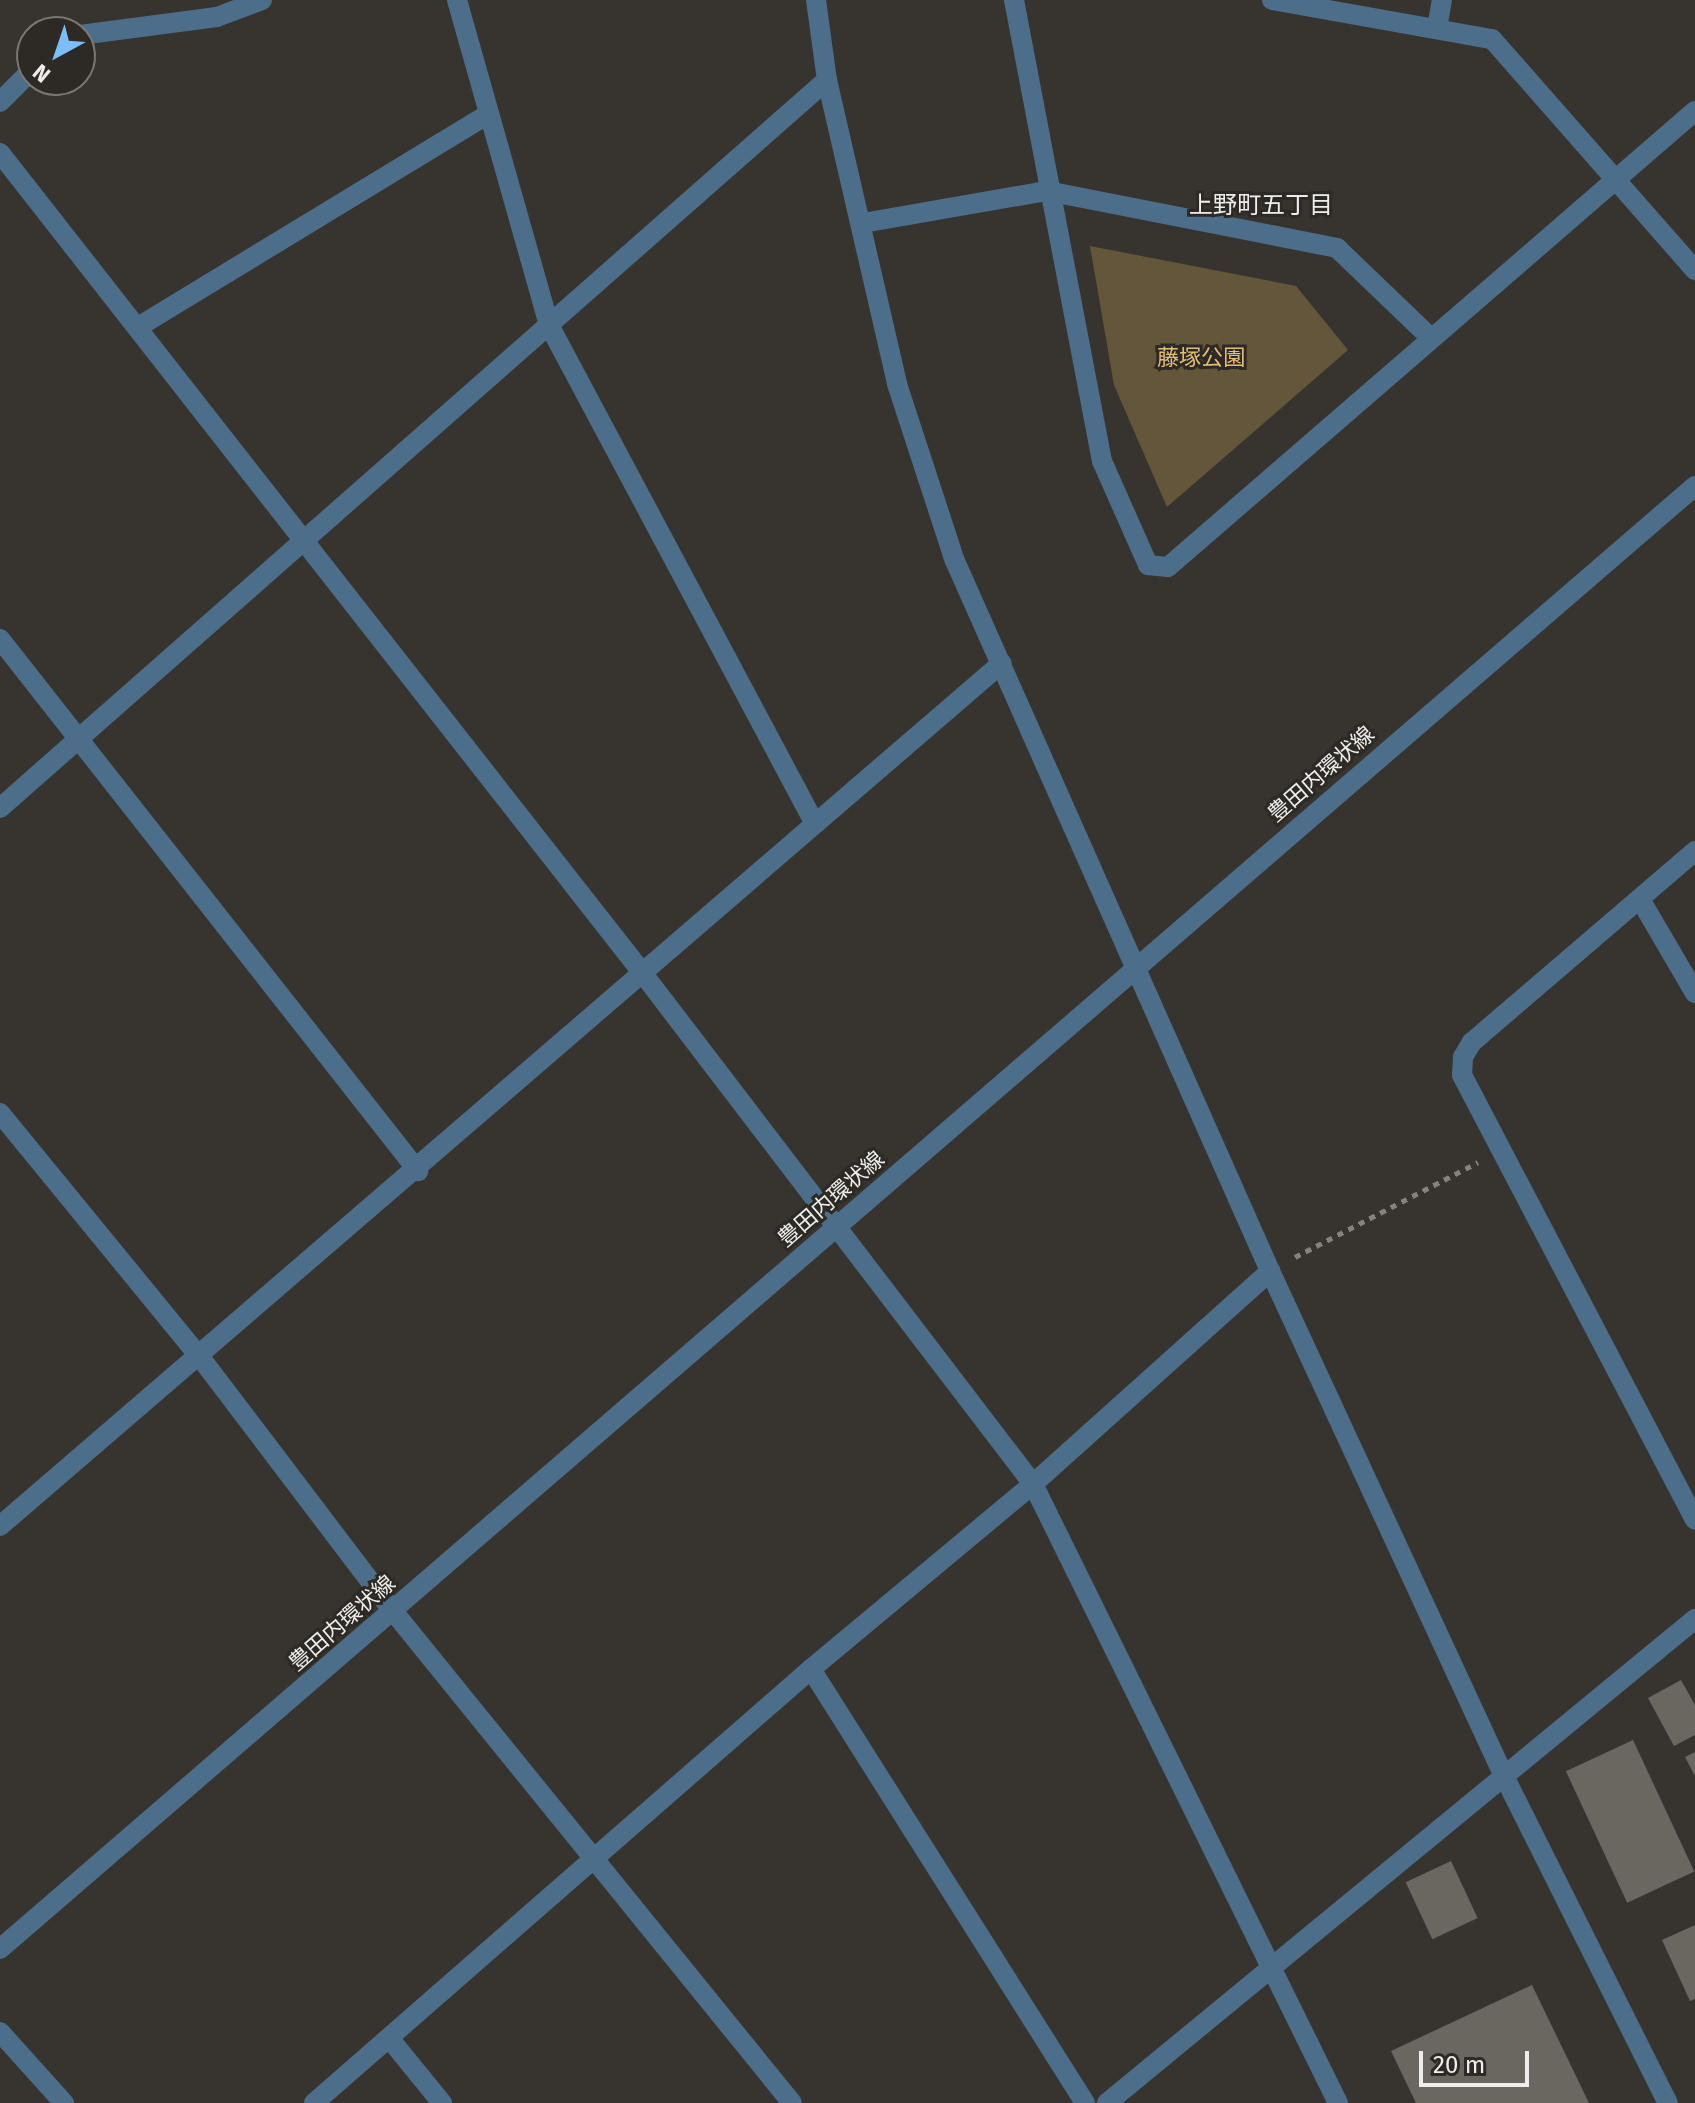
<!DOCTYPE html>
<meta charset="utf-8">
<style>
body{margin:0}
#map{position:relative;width:1695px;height:2103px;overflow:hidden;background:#37342f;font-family:"Fira Sans","Noto Sans JP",sans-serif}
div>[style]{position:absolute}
.green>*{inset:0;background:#64563b}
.building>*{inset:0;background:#6a6761;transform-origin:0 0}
.path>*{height:5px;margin-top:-2.5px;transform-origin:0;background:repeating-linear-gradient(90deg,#85827e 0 6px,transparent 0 12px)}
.minor>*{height:20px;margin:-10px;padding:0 10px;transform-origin:10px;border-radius:10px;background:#4d6e8b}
span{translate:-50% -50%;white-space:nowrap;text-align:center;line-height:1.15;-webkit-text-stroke:6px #2d2a25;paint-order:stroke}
.park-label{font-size:22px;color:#e4bd73}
.street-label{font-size:22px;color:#efedea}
.neighbourhood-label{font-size:24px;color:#efedea}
.north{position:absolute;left:16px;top:16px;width:80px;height:80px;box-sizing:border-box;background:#2d2a25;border:2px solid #7b7874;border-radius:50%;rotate:220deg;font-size:22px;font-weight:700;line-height:32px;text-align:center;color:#efedea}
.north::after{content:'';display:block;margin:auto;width:28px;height:36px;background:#7bbef9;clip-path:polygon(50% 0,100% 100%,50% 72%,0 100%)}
.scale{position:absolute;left:1419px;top:2051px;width:110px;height:36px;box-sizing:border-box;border:4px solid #efedea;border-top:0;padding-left:10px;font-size:24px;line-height:28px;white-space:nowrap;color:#efedea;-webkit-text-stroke:6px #2d2a25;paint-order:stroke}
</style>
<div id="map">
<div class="green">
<i style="clip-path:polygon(1090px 246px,1296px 286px,1348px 350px,1167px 507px,1114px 385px)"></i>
</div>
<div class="building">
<i style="clip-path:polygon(1681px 1680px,1695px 1705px,1695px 1735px,1674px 1746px,1648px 1698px)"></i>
<i style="left:1633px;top:1740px;width:145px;height:74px;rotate:65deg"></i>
<i style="clip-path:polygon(1695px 1752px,1695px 1776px,1685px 1757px)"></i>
<i style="left:1451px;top:1861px;width:63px;height:50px;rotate:65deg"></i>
<i style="clip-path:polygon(1695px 1925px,1695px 1999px,1690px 2001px,1662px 1940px)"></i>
<i style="clip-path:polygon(1532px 1985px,1589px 2103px,1416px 2103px,1391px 2051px)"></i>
</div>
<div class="path">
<i style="left:1295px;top:1257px;width:206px;rotate:-27.4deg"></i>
</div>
<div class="minor">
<i style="left:457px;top:0;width:338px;rotate:74.2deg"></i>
<i style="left:549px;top:325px;width:565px;rotate:61.94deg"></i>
<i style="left:816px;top:0;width:81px;rotate:82.2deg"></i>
<i style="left:827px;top:80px;width:312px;rotate:77deg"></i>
<i style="left:897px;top:384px;width:186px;rotate:71.9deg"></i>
<i style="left:955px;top:561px;width:777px;rotate:66.07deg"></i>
<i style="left:1270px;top:1271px;width:554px;rotate:65.15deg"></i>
<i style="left:1503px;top:1774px;width:368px;rotate:63.4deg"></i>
<i style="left:1014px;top:0;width:469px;rotate:79.2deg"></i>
<i style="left:1102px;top:461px;width:114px;rotate:66.1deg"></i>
<i style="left:1148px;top:565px;width:20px;rotate:6deg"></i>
<i style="left:1168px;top:567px;width:697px;rotate:-40.87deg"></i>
<i style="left:1272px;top:0;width:223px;rotate:10.1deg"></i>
<i style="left:1492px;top:39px;width:308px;rotate:48.7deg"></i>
<i style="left:1437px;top:28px;width:28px;rotate:-80deg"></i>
<i style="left:80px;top:35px;width:138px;rotate:-7.5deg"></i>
<i style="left:217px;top:17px;width:48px;rotate:-20.7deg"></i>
<i style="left:0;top:102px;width:45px;rotate:-45deg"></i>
<i style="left:0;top:153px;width:1044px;rotate:51.92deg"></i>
<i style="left:644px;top:975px;width:641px;rotate:52.61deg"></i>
<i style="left:1033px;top:1484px;width:690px;rotate:63.77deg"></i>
<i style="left:863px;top:223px;width:187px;rotate:-9.9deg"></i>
<i style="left:1047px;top:191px;width:296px;rotate:11.1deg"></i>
<i style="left:1337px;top:248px;width:130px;rotate:43.8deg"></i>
<i style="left:138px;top:327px;width:410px;rotate:-31.3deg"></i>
<i style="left:0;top:639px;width:677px;rotate:51.84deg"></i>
<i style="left:0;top:808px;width:1102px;rotate:-41.36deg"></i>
<i style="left:1695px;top:851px;width:294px;rotate:139.4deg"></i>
<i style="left:1472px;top:1042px;width:17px;rotate:121deg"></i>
<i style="left:1463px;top:1057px;width:18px;rotate:93deg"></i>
<i style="left:1462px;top:1075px;width:502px;rotate:62.36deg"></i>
<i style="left:1640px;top:899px;width:109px;rotate:59.7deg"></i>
<i style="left:0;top:1113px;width:315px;rotate:50.7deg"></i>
<i style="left:200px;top:1357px;width:319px;rotate:52.8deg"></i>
<i style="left:393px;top:1611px;width:633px;rotate:50.96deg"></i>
<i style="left:0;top:1526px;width:1322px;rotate:-40.74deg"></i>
<i style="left:811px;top:1669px;width:513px;rotate:57.73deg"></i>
<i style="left:0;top:1949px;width:2239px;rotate:-40.8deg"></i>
<i style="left:0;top:2032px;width:96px;rotate:48deg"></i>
<i style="left:389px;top:2038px;width:84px;rotate:50.8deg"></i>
<i style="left:314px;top:2103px;width:660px;rotate:-41.13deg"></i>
<i style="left:811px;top:1669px;width:289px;rotate:-39.8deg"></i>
<i style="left:1033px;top:1484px;width:319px;rotate:-41.9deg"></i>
<i style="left:1107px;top:2103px;width:762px;rotate:-39.46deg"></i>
</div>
<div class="park-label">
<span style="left:1201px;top:358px">藤塚公園</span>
</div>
<div class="street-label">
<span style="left:1321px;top:774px;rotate:-41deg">豊田内環状線</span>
<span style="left:831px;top:1199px;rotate:-41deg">豊田内環状線</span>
<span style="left:342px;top:1623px;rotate:-41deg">豊田内環状線</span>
</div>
<div class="neighbourhood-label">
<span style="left:1261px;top:206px">上野町五丁目</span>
</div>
<div class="north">N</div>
<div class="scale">20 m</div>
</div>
